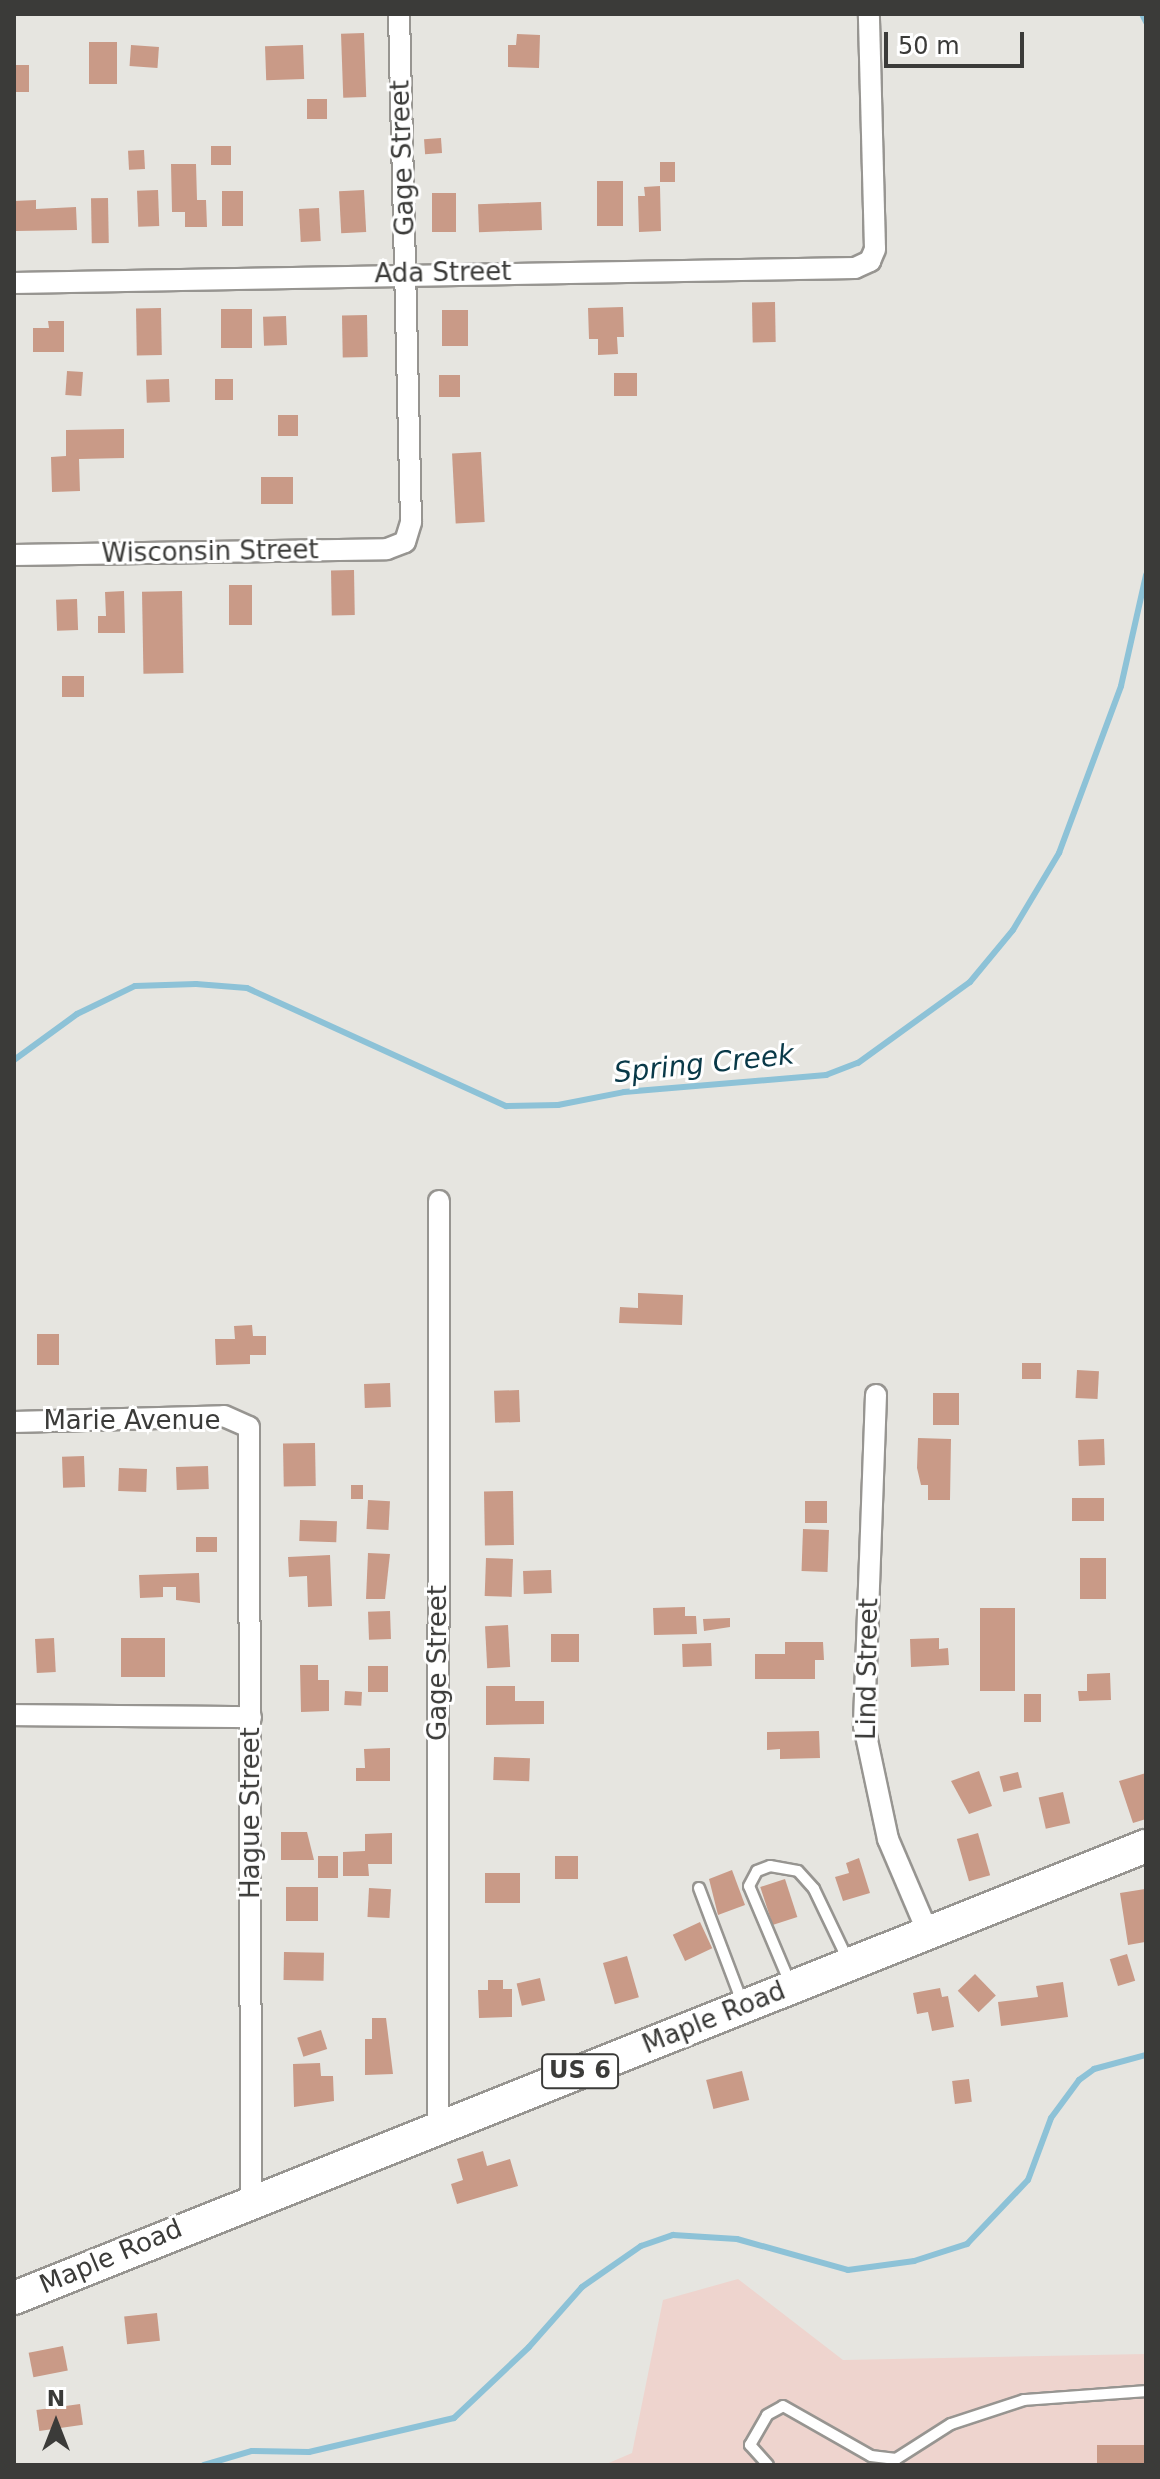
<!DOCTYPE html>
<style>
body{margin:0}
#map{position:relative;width:1160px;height:2479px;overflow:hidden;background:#e6e5e0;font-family:"DejaVu Sans",sans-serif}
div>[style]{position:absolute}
.education>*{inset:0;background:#eed4ce}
.stream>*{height:6px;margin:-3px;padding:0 3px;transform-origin:3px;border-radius:3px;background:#8dc2d7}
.building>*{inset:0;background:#c99a87;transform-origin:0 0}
.roads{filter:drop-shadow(2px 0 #979591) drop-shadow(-2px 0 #979591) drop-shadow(0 2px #979591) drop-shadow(0 -2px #979591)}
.service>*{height:10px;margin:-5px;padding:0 5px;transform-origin:5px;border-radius:5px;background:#fff}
.minor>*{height:20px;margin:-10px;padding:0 10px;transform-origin:10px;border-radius:10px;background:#fff}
.primary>*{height:32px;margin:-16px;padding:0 16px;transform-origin:16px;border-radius:16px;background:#fff}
span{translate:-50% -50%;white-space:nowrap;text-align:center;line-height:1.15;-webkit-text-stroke:6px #fff;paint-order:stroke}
.shield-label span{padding:2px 6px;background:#fff;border:2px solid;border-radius:6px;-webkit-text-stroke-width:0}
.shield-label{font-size:24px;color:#3b3b39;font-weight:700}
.street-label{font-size:26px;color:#3b3b39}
.water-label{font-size:28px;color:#093948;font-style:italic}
.frame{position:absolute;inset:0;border:16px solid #3b3b39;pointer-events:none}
.north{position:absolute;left:16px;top:2383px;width:80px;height:80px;-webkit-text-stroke:6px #fff;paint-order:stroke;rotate:0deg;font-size:22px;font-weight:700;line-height:32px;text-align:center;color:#3b3b39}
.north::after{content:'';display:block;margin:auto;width:28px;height:36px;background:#3b3b39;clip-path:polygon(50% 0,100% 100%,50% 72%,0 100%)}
.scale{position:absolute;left:884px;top:32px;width:140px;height:36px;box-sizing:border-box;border:4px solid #3b3b39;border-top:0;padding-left:10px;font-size:24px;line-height:28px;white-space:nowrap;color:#3b3b39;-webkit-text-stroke:6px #fff;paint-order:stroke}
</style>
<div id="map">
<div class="education">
<i style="clip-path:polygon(738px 2279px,843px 2360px,1146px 2354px,1146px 2465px,604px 2465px,632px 2453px,663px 2300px)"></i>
</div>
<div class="stream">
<i style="left:1142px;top:14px;width:9px;rotate:63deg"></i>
<i style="left:14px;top:1060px;width:78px;rotate:-36.1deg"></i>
<i style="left:77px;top:1014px;width:64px;rotate:-25.8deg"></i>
<i style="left:135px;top:986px;width:61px;rotate:-1.9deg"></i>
<i style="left:196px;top:984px;width:51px;rotate:4.5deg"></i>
<i style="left:247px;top:988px;width:285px;rotate:24.5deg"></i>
<i style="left:506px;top:1106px;width:52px;rotate:-1.1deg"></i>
<i style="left:558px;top:1105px;width:67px;rotate:-11.1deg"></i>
<i style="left:624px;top:1092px;width:203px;rotate:-4.8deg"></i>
<i style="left:826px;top:1075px;width:34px;rotate:-21deg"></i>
<i style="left:858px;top:1063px;width:138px;rotate:-35.9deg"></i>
<i style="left:970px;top:982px;width:67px;rotate:-50.4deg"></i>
<i style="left:1013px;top:930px;width:90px;rotate:-59.1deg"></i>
<i style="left:1059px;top:853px;width:178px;rotate:-69.6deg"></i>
<i style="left:1121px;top:686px;width:114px;rotate:-77.3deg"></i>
<i style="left:204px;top:2465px;width:50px;rotate:-16.3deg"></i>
<i style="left:252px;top:2451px;width:57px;rotate:1deg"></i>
<i style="left:309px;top:2452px;width:149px;rotate:-13.2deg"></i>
<i style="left:454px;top:2418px;width:103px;rotate:-43.4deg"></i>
<i style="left:529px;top:2347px;width:80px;rotate:-48.5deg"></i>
<i style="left:582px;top:2287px;width:72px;rotate:-34.8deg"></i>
<i style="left:641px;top:2246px;width:34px;rotate:-19deg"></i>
<i style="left:673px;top:2235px;width:64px;rotate:3.6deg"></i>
<i style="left:737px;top:2239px;width:115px;rotate:15.6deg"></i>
<i style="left:848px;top:2270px;width:67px;rotate:-7.8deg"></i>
<i style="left:914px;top:2261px;width:56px;rotate:-17.8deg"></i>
<i style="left:967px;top:2244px;width:88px;rotate:-46.4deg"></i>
<i style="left:1028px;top:2180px;width:66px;rotate:-69.6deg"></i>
<i style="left:1051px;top:2118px;width:47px;rotate:-53.6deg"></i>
<i style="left:1079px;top:2080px;width:19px;rotate:-36deg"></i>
<i style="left:1094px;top:2069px;width:54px;rotate:-15.1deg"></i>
</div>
<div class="building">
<i style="left:364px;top:33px;width:64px;height:23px;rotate:88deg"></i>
<i style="clip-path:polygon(517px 34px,540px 35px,539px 68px,508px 67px,508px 45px,516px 45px)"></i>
<i style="left:89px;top:42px;width:28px;height:42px"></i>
<i style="left:131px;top:45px;width:28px;height:21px;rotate:4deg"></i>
<i style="left:303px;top:45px;width:34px;height:38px;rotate:88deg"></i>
<i style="left:14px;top:65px;width:15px;height:27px"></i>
<i style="left:307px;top:99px;width:20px;height:20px"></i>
<i style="left:441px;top:138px;width:15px;height:17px;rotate:86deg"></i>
<i style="left:211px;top:146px;width:20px;height:19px"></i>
<i style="left:144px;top:150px;width:19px;height:16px;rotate:87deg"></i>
<i style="left:675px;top:162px;width:20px;height:15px;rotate:90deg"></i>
<i style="clip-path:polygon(171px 164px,196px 164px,197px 200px,206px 200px,207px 227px,185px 227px,185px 212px,172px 212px)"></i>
<i style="left:623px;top:181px;width:45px;height:26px;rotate:90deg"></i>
<i style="clip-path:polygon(660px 186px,661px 231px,639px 232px,638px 196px,645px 196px,644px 187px)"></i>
<i style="left:158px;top:190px;width:36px;height:21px;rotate:88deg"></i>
<i style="left:364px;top:190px;width:42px;height:25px;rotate:87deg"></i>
<i style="left:222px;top:191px;width:21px;height:35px"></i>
<i style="left:432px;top:193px;width:24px;height:39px"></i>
<i style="left:108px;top:198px;width:45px;height:17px;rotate:89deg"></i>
<i style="clip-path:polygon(36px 200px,36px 209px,76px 207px,77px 230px,15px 231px,14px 201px)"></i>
<i style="left:541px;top:202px;width:28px;height:63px;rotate:88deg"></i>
<i style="left:319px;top:208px;width:33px;height:20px;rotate:87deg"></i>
<i style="left:775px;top:302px;width:40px;height:23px;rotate:89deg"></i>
<i style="clip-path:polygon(623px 307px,624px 337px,617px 337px,618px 354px,598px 355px,598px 339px,589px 339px,588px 308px)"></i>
<i style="left:161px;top:308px;width:47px;height:25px;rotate:89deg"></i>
<i style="left:252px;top:309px;width:39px;height:31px;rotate:90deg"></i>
<i style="left:442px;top:310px;width:26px;height:36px"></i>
<i style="left:367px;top:315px;width:42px;height:25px;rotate:89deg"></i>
<i style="left:286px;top:316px;width:29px;height:23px;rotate:88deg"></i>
<i style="clip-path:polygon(48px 321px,64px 321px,64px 352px,33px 352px,33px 328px,49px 328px)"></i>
<i style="left:67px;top:371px;width:16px;height:24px;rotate:4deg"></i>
<i style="left:614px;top:373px;width:23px;height:23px"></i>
<i style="left:439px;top:375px;width:21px;height:22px"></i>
<i style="left:169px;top:379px;width:23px;height:23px;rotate:88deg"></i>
<i style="left:215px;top:379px;width:18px;height:21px"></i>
<i style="left:298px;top:415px;width:21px;height:20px;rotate:90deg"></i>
<i style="clip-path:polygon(124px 429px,124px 458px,79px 459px,80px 491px,52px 492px,51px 457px,66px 456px,66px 430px)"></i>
<i style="left:481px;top:452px;width:70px;height:29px;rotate:87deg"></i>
<i style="left:261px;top:477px;width:32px;height:27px"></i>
<i style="left:354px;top:570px;width:45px;height:23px;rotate:89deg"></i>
<i style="left:229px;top:585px;width:23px;height:40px"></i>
<i style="clip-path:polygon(124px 591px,125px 633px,98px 633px,98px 616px,106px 616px,105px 592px)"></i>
<i style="left:182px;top:591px;width:82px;height:40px;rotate:89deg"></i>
<i style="left:77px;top:599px;width:31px;height:21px;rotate:88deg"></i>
<i style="left:62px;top:676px;width:22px;height:21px"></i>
<i style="clip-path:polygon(638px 1293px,683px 1295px,682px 1325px,619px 1323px,620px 1307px,638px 1308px)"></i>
<i style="clip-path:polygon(252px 1325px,253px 1336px,266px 1336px,266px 1355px,250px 1355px,250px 1364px,216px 1365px,215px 1339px,235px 1339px,234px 1326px)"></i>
<i style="left:37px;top:1334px;width:22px;height:31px"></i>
<i style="left:1022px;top:1363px;width:19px;height:16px"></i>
<i style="left:1077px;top:1370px;width:22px;height:28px;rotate:3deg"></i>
<i style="left:390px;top:1383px;width:24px;height:26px;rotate:88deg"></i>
<i style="left:519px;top:1390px;width:32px;height:25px;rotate:88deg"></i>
<i style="left:959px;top:1393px;width:32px;height:26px;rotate:90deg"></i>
<i style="clip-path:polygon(918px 1438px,951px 1439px,950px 1500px,928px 1500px,928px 1485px,921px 1485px,917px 1468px)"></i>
<i style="left:1104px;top:1439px;width:26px;height:26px;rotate:88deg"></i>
<i style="left:315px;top:1443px;width:43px;height:32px;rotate:89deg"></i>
<i style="left:84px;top:1456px;width:31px;height:22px;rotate:88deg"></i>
<i style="left:208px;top:1466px;width:23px;height:32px;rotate:88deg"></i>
<i style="left:119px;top:1468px;width:28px;height:23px;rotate:2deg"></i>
<i style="left:363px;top:1485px;width:14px;height:12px;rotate:90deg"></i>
<i style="left:513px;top:1491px;width:54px;height:29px;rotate:89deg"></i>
<i style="left:1072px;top:1498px;width:32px;height:23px"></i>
<i style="left:368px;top:1500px;width:22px;height:29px;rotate:3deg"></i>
<i style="left:805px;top:1501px;width:22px;height:22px"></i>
<i style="left:300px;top:1520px;width:37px;height:21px;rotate:2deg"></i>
<i style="left:803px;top:1529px;width:26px;height:42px;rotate:2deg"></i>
<i style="left:196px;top:1537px;width:21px;height:15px"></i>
<i style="clip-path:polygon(368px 1553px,390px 1554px,385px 1599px,366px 1599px)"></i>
<i style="clip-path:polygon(330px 1555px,332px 1606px,308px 1607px,307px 1576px,289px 1577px,288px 1557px)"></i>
<i style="left:486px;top:1558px;width:27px;height:38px;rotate:2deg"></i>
<i style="left:1080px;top:1558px;width:26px;height:41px"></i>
<i style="left:551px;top:1570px;width:23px;height:28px;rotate:88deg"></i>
<i style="clip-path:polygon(199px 1573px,200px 1603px,176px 1600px,176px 1587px,163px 1587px,163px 1597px,140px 1598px,139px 1575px)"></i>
<i style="clip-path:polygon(685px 1607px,685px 1616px,696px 1616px,697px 1634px,654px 1635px,653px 1608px)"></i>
<i style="left:980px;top:1608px;width:35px;height:83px"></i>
<i style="left:390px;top:1611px;width:28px;height:22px;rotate:88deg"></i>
<i style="clip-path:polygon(730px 1618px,730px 1627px,704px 1631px,703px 1619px)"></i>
<i style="left:508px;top:1625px;width:42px;height:23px;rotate:87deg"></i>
<i style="left:551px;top:1634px;width:28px;height:28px"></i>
<i style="left:54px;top:1638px;width:34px;height:19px;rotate:87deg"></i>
<i style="left:121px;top:1638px;width:44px;height:39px"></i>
<i style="clip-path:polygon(939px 1638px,939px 1649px,948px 1648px,949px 1665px,911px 1667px,910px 1639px)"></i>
<i style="clip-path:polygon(785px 1642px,823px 1642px,824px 1660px,815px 1660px,815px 1679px,755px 1679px,755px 1654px,785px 1654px)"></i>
<i style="left:711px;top:1643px;width:23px;height:29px;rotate:88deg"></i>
<i style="clip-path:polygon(300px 1665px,318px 1665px,318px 1680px,329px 1680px,329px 1711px,301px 1712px)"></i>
<i style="left:368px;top:1666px;width:20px;height:26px"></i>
<i style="clip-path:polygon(1110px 1673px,1111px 1700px,1079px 1701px,1078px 1691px,1087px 1691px,1087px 1674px)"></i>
<i style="clip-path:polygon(486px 1686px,515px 1686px,515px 1701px,544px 1701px,544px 1724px,486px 1725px)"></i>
<i style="left:345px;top:1691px;width:17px;height:14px;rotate:3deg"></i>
<i style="left:1041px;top:1694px;width:28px;height:17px;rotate:90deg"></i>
<i style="clip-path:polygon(819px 1731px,820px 1758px,780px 1759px,780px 1749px,767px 1750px,767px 1732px)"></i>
<i style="clip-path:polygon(390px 1748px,390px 1781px,356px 1781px,356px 1768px,365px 1768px,364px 1749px)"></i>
<i style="left:494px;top:1757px;width:36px;height:23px;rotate:2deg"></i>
<i style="clip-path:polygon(979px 1771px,992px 1806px,969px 1814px,951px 1781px)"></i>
<i style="left:1018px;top:1772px;width:16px;height:19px;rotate:76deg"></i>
<i style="clip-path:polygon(1146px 1773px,1146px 1819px,1133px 1823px,1119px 1781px)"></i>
<i style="left:1063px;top:1792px;width:32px;height:25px;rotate:77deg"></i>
<i style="clip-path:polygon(281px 1832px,307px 1832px,314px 1860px,281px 1860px)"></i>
<i style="clip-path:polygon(392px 1833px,392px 1864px,368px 1864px,369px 1876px,343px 1876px,343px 1852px,365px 1851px,365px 1834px)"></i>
<i style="left:978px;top:1833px;width:44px;height:22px;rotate:74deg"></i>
<i style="left:318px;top:1856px;width:20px;height:22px"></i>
<i style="left:555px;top:1856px;width:23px;height:23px"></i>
<i style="clip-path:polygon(859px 1858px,870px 1893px,843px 1901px,835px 1877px,849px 1873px,846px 1863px)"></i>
<i style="clip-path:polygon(732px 1870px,745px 1905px,718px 1915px,709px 1879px)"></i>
<i style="left:485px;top:1873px;width:35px;height:30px"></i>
<i style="left:785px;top:1879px;width:40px;height:26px;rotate:72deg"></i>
<i style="left:318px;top:1887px;width:34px;height:32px;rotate:90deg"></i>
<i style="left:369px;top:1888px;width:22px;height:29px;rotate:3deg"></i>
<i style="clip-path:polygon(1145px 1889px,1145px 1942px,1128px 1945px,1120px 1893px)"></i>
<i style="left:700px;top:1922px;width:29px;height:30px;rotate:65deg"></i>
<i style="left:284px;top:1952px;width:40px;height:28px;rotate:1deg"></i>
<i style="left:1127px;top:1954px;width:28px;height:18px;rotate:73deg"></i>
<i style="left:627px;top:1956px;width:43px;height:25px;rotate:74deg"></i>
<i style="left:975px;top:1974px;width:30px;height:24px;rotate:46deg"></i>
<i style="left:540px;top:1978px;width:23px;height:24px;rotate:77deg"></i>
<i style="clip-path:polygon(488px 1980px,503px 1980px,503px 1989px,512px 1989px,512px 2017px,479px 2018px,478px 1990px,488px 1990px)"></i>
<i style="clip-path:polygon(1063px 1982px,1068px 2017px,1001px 2026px,998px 2002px,1038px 1997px,1036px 1986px)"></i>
<i style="clip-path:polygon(940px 1988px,942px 1997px,948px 1996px,954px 2027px,932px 2031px,928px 2012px,917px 2014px,913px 1993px)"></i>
<i style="clip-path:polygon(372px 2018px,386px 2018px,393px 2074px,365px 2075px,365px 2039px,372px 2039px)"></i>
<i style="left:321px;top:2030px;width:20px;height:25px;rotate:72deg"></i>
<i style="clip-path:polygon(320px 2063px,321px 2076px,333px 2076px,334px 2101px,294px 2107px,293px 2064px)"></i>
<i style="left:742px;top:2071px;width:30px;height:37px;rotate:76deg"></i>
<i style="left:969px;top:2079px;width:23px;height:17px;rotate:83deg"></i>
<i style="clip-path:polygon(483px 2151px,487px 2166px,510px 2159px,518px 2186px,457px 2204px,451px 2184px,463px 2180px,457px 2159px)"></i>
<i style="left:157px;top:2313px;width:28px;height:33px;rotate:84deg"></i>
<i style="left:63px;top:2346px;width:25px;height:35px;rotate:79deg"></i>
<i style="left:80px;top:2404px;width:21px;height:44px;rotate:82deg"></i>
<i style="left:1146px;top:2445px;width:20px;height:49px;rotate:90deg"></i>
</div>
<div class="roads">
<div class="service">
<i style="left:699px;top:1888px;width:122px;rotate:69.3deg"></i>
<i style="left:790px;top:1983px;width:105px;rotate:-112.9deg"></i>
<i style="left:749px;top:1886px;width:17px;rotate:-62deg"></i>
<i style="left:757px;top:1871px;width:14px;rotate:-21deg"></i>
<i style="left:770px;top:1866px;width:28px;rotate:10deg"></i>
<i style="left:798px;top:1871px;width:24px;rotate:48deg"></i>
<i style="left:814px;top:1889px;width:81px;rotate:64.4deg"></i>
<i style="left:768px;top:2465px;width:27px;rotate:-132deg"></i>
<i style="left:750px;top:2445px;width:34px;rotate:-60deg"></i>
<i style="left:767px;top:2415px;width:18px;rotate:-29deg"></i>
<i style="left:783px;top:2406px;width:101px;rotate:29.6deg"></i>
<i style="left:871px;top:2456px;width:25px;rotate:7deg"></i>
<i style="left:896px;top:2459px;width:65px;rotate:-32.5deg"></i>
<i style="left:951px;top:2424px;width:77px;rotate:-18.2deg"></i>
<i style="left:1024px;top:2400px;width:122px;rotate:-4.2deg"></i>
</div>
<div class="minor">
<i style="left:14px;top:283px;width:841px;rotate:-1.02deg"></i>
<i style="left:855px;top:268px;width:17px;rotate:-25deg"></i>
<i style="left:870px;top:261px;width:13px;rotate:-67deg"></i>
<i style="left:875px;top:249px;width:235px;rotate:-91.5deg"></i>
<i style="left:14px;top:555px;width:373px;rotate:-0.9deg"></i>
<i style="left:387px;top:549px;width:19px;rotate:-21deg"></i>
<i style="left:405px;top:542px;width:21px;rotate:-73deg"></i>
<i style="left:411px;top:522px;width:508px;rotate:-91.35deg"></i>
<i style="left:876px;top:1395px;width:331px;rotate:92.1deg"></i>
<i style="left:864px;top:1726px;width:116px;rotate:78deg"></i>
<i style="left:888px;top:1839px;width:102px;rotate:66.9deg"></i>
<i style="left:14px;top:1422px;width:210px;rotate:-1.6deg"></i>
<i style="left:224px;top:1416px;width:27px;rotate:24deg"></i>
<i style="left:249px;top:1427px;width:772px;rotate:89.85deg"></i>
<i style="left:14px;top:1715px;width:237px;rotate:0.5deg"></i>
<i style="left:438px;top:2126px;width:925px;rotate:-89.94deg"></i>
</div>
<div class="primary">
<i style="left:14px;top:2298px;width:1219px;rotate:-21.77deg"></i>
</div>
</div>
<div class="shield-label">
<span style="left:580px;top:2071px">US 6</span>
</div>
<div class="street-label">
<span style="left:403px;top:158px;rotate:-92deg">Gage Street</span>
<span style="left:443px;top:273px;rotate:-1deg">Ada Street</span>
<span style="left:210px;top:552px;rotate:-1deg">Wisconsin Street</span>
<span style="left:132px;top:1421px">Marie Avenue</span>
<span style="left:438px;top:1663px;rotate:-90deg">Gage Street</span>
<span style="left:868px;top:1669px;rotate:-89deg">Lind Street</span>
<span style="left:251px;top:1813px;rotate:-90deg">Hague Street</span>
<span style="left:714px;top:2018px;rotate:-22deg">Maple Road</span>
<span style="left:111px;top:2257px;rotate:-23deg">Maple Road</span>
</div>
<div class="water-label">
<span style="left:704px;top:1064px;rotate:-6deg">Spring Creek</span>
</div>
<div class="frame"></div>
<div class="north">N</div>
<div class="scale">50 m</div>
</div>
